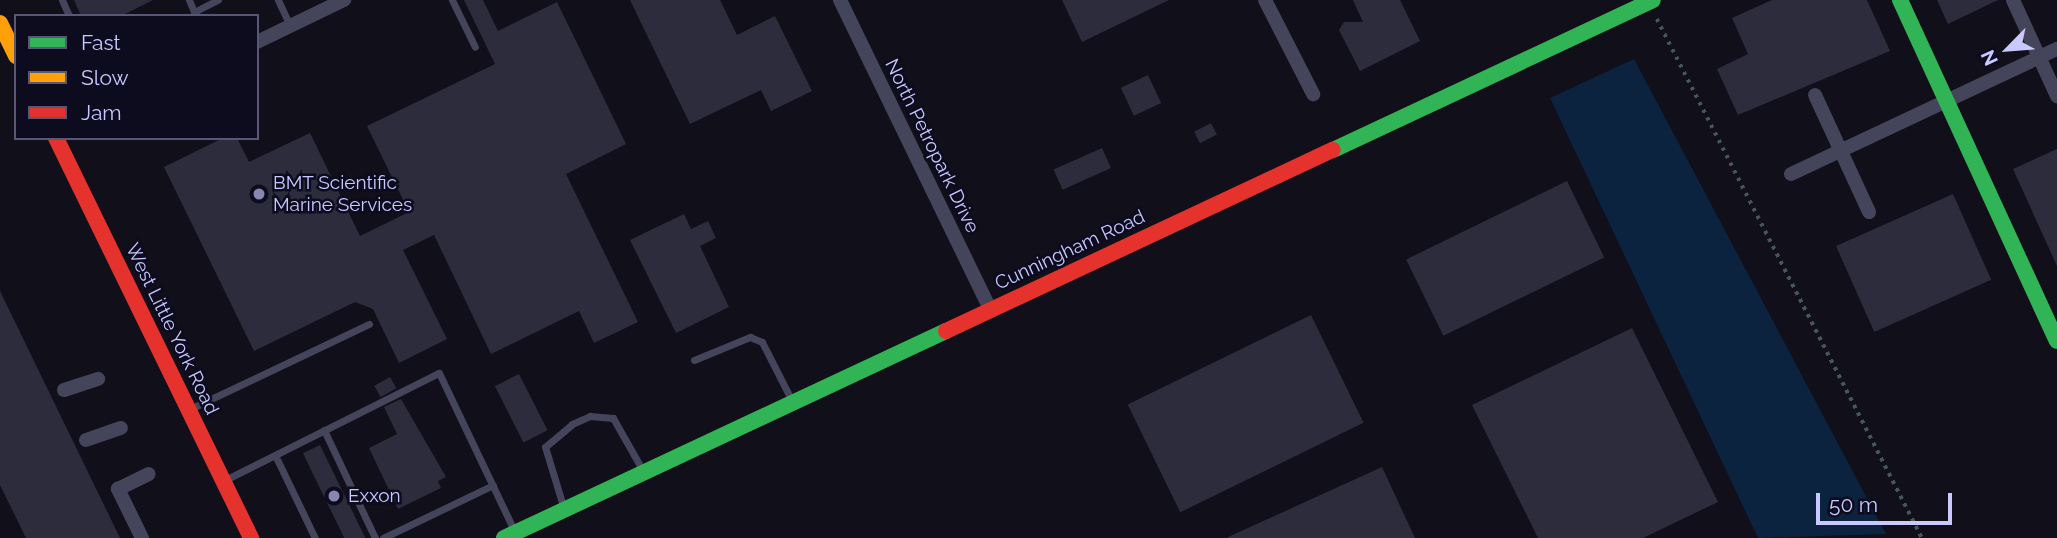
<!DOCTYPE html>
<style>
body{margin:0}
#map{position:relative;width:2057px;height:538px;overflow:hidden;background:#100f1a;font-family:Raleway,sans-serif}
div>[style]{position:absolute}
.water>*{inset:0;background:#0b233e}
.building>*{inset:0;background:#2d2c3d;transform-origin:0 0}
.path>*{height:3.5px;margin-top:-1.75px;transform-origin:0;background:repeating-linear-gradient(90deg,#465661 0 3.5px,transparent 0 8.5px)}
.lane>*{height:7px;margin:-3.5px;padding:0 3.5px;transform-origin:3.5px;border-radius:3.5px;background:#44455b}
.street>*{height:14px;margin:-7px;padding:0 7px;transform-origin:7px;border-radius:7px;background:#44455b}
.fast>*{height:16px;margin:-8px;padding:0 8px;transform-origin:8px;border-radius:8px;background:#30b455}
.slow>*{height:16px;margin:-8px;padding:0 8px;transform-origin:8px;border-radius:8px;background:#ff9f0a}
.jam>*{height:16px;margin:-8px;padding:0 8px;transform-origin:8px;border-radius:8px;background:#e5322d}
.dots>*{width:19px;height:19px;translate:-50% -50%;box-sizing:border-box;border:4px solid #0d0b1e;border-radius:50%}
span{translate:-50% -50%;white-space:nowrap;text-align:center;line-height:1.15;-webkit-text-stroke:5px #0d0b1e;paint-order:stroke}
.street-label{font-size:19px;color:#c9c8ff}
.poi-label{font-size:19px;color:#c9c8ff}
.left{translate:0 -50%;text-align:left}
.legend{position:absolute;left:14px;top:14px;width:245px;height:126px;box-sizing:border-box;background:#0d0b1e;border:2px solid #585778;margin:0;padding:9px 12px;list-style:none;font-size:21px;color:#c9c8ff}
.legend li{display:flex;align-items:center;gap:14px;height:35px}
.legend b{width:35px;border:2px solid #585778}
.north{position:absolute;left:1973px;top:14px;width:70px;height:70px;-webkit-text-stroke:5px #0d0b1e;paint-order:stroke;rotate:245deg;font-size:19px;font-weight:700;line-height:28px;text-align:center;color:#c9c8ff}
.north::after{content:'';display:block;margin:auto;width:24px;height:32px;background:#c9c8ff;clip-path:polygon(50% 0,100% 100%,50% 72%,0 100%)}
.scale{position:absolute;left:1816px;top:493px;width:136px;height:32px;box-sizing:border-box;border:4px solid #c9c8ff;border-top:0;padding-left:9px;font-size:21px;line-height:24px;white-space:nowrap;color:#c9c8ff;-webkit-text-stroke:5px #0d0b1e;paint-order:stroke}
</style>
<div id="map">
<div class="water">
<i style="clip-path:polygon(1634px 59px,1886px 534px,1758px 538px,1550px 98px)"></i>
</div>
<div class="building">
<i style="clip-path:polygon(74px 0,153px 0,121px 16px,81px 16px)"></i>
<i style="clip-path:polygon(464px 0,483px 0,498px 31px,557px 2px,626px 144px,566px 174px,638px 322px,594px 343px,579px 311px,491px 354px,434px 235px,403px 250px,447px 339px,399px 363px,373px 309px,355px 302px,254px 351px,164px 167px,223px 138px,237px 138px,249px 162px,310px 133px,360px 236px,409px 212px,367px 126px,495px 64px)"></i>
<i style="clip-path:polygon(630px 0,720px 0,737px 35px,775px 16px,812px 91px,771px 111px,761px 90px,690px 124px)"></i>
<i style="clip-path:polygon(1062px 0,1169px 0,1082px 42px)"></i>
<i style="clip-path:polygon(1353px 0,1400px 0,1420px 41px,1360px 71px,1339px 30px,1344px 22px,1363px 22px)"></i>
<i style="clip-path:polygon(1772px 0,1867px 0,1890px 51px,1738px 115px,1717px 69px,1748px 54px,1732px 18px)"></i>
<i style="clip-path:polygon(1937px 0,1998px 0,1948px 24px)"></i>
<i style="left:1148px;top:75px;width:31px;height:30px;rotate:65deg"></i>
<i style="left:1211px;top:123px;width:13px;height:19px;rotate:63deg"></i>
<i style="left:1102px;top:148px;width:22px;height:53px;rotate:66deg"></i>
<i style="clip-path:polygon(2057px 149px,2057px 266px,2013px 169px)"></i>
<i style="left:1567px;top:181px;width:85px;height:179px;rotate:64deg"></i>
<i style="left:1953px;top:194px;width:94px;height:128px;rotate:66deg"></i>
<i style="clip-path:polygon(684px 214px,691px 229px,708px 221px,716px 238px,700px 246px,729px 307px,676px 333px,630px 240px)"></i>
<i style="clip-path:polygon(0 291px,120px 538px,26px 538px,0 485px)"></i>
<i style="left:1311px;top:315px;width:120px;height:204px;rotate:64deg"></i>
<i style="clip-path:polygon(1632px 328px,1718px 502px,1643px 538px,1538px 538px,1472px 405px)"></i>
<i style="left:519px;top:374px;width:63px;height:27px;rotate:63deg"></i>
<i style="left:390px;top:377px;width:13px;height:18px;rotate:61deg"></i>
<i style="clip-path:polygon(401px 399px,446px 477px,438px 481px,441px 488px,398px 509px,369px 448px,397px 434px,384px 407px)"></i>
<i style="left:320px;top:445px;width:104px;height:19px;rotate:64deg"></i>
<i style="clip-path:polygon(1382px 467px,1415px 538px,1226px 538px)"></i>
</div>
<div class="path">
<i style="left:1657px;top:19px;width:583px;rotate:62.95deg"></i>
</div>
<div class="lane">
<i style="left:62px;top:0;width:17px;rotate:66deg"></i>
<i style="left:189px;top:0;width:13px;rotate:67deg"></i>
<i style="left:194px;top:12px;width:27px;rotate:-27deg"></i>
<i style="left:278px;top:0;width:29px;rotate:65deg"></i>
<i style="left:452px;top:0;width:52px;rotate:63.9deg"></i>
<i style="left:694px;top:360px;width:61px;rotate:-22.3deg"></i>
<i style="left:750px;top:337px;width:13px;rotate:23deg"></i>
<i style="left:762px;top:342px;width:66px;rotate:63deg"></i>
<i style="left:192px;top:408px;width:196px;rotate:-25.4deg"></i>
<i style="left:324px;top:430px;width:119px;rotate:64.7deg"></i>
<i style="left:275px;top:455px;width:92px;rotate:64.3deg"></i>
<i style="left:225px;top:480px;width:239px;rotate:-26.6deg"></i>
<i style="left:439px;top:373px;width:176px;rotate:64.5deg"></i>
<i style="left:564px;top:509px;width:65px;rotate:-107deg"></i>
<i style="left:545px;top:447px;width:35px;rotate:-40deg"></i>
<i style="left:572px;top:424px;width:20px;rotate:-24deg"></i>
<i style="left:590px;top:416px;width:23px;rotate:5deg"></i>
<i style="left:613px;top:418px;width:61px;rotate:60.5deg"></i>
<i style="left:383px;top:538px;width:122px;rotate:-25.7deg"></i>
</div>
<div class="street">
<i style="left:840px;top:0;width:343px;rotate:64.1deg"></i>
<i style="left:1265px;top:0;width:106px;rotate:62.9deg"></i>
<i style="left:2013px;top:0;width:106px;rotate:65.4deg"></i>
<i style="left:257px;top:42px;width:97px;rotate:-25.8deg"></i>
<i style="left:1815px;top:95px;width:129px;rotate:65.2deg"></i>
<i style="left:1791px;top:174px;width:294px;rotate:-25.2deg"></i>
<i style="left:64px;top:390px;width:36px;rotate:-18deg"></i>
<i style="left:86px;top:440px;width:37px;rotate:-19deg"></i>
<i style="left:142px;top:538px;width:55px;rotate:-116.1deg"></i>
<i style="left:118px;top:489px;width:34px;rotate:-26deg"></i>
</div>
<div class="fast">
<i style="left:1900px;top:0;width:375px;rotate:65.3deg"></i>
<i style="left:1333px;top:150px;width:353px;rotate:-25.1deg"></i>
<i style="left:504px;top:538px;width:488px;rotate:-25.1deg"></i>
</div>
<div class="slow">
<i style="left:0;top:23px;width:37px;rotate:64deg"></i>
</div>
<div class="jam">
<i style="left:56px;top:138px;width:445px;rotate:64deg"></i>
<i style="left:946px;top:331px;width:427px;rotate:-25.1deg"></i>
</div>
<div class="dots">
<i style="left:259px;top:194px;background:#8887af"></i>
<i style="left:334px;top:496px;background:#8887af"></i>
</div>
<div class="street-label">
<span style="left:932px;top:146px;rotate:64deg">North Petropark Drive</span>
<span style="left:1070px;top:250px;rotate:-25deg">Cunningham Road</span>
<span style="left:172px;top:329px;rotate:64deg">West Little York Road</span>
</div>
<div class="poi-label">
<span class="left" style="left:273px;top:194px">BMT Scientific<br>Marine Services</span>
<span class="left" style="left:348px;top:496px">Exxon</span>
</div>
<ul class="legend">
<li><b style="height:9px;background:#30b455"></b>Fast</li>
<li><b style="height:9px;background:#ff9f0a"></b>Slow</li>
<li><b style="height:9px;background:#e5322d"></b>Jam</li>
</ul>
<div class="north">N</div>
<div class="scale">50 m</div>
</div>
